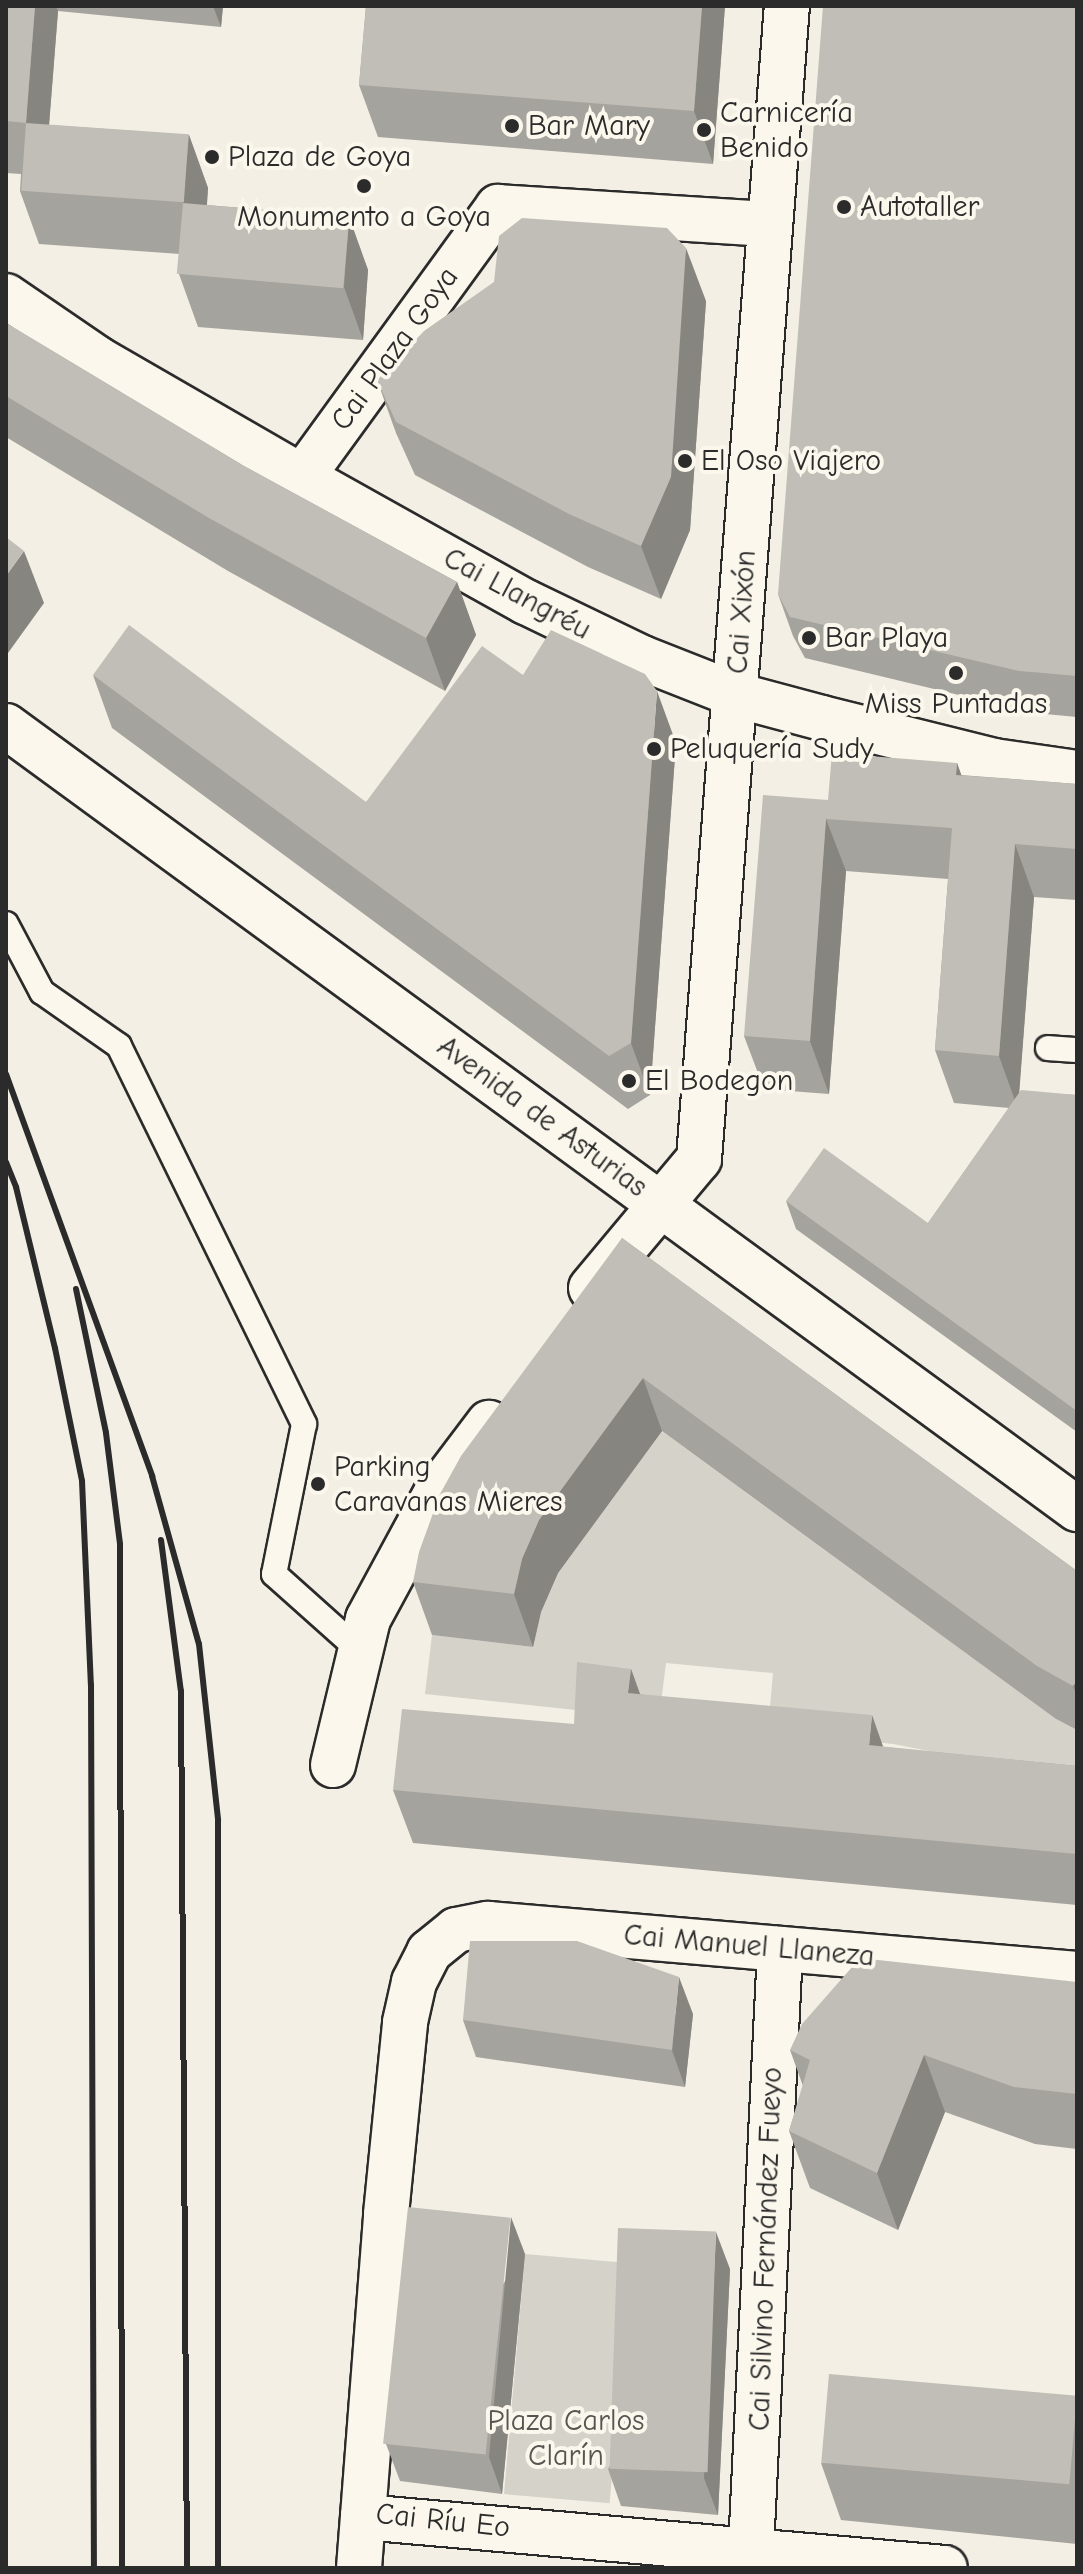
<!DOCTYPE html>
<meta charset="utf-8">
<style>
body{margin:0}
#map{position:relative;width:1083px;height:2574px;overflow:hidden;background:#f3efe4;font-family:"Comic Neue",sans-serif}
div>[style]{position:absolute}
.green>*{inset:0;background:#d5d2c9;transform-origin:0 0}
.roads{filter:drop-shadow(2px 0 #2b2b2b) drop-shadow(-2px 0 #2b2b2b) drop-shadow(0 2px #2b2b2b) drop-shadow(0 -2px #2b2b2b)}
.service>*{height:24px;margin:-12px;padding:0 12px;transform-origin:12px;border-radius:12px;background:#fbf7ec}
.minor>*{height:44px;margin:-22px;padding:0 22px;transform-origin:22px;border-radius:22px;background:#fbf7ec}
.rail>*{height:6px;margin:-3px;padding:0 3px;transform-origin:3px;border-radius:3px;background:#2b2b2b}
.wall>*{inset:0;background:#a5a39d}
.shaded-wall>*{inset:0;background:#86857f}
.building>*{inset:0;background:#c0beb6;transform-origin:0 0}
.dots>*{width:22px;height:22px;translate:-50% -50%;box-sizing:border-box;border:4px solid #fbf7ec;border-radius:50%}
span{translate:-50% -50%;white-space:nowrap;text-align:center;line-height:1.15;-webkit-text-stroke:8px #fbf7ec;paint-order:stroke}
.poi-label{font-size:30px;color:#2b2b2b}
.left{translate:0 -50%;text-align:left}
.street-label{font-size:30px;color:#2b2b2b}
.park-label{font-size:30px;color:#565552}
.frame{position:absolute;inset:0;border:8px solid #2b2b2b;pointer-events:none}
</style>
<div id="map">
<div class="green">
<i style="clip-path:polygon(581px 1372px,1056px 1719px,1077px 1730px,1077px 1780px,893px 1744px,768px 1730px,773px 1673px,666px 1663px,659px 1719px,425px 1694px,432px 1635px,533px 1647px,541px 1612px,558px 1573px,632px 1471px)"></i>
<i style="left:525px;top:2254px;width:106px;height:241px;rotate:5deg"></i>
</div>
<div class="roads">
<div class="service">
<i style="left:6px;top:924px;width:77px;rotate:62.1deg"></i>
<i style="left:42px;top:992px;width:94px;rotate:35deg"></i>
<i style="left:119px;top:1046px;width:421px;rotate:63.9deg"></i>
<i style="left:304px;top:1424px;width:153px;rotate:101.3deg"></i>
<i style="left:274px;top:1574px;width:115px;rotate:41.8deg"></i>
<i style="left:1048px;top:1048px;width:29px;rotate:4deg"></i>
</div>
<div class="minor">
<i style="left:6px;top:296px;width:112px;rotate:34.4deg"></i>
<i style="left:98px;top:359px;width:236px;rotate:30deg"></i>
<i style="left:302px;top:477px;width:257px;rotate:29.2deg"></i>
<i style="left:526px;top:602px;width:129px;rotate:25.8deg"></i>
<i style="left:642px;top:658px;width:101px;rotate:21.5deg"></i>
<i style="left:736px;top:695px;width:89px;rotate:15deg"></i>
<i style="left:822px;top:718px;width:177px;rotate:14deg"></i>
<i style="left:994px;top:761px;width:84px;rotate:8.2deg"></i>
<i style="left:302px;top:477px;width:334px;rotate:-54deg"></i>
<i style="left:498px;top:207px;width:272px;rotate:3.6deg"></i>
<i style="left:6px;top:726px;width:1327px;rotate:36.17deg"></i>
<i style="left:591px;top:1288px;width:168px;rotate:-50.1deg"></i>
<i style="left:699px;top:1159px;width:1156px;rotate:-85.64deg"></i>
<i style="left:333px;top:1765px;width:150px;rotate:-76.5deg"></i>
<i style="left:368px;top:1619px;width:143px;rotate:-61.6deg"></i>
<i style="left:436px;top:1493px;width:88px;rotate:-52.9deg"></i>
<i style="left:363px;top:2517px;width:584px;rotate:5.01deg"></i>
<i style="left:751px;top:2549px;width:601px;rotate:-87.23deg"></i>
<i style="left:359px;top:2568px;width:355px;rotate:-85.6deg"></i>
<i style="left:386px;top:2214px;width:193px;rotate:-84.3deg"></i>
<i style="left:405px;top:2022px;width:41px;rotate:-77.3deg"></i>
<i style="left:414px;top:1982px;width:34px;rotate:-63deg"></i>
<i style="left:429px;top:1952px;width:35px;rotate:-39deg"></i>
<i style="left:456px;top:1930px;width:33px;rotate:-11deg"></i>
<i style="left:488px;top:1924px;width:591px;rotate:4.85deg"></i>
</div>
</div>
<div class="rail">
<i style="left:6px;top:1074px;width:428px;rotate:70deg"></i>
<i style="left:152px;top:1476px;width:174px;rotate:74.4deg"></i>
<i style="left:199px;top:1644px;width:177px;rotate:83.8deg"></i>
<i style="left:218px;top:1820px;width:748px;rotate:90deg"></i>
<i style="left:6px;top:1162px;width:27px;rotate:68deg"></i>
<i style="left:16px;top:1187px;width:166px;rotate:76.4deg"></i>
<i style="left:55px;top:1348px;width:136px;rotate:78.5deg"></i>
<i style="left:82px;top:1481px;width:204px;rotate:87.5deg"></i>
<i style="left:91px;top:1685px;width:883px;rotate:89.81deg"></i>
<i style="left:76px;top:1289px;width:147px;rotate:78.2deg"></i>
<i style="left:106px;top:1433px;width:112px;rotate:82.8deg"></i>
<i style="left:120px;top:1544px;width:1024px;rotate:89.89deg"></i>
<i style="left:161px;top:1540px;width:152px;rotate:82.5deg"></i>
<i style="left:181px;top:1691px;width:877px;rotate:89.61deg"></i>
</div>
<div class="wall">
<i style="clip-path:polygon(6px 6px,223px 6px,221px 27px,58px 11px,49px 125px,189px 135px,208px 188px,207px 205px,349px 217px,368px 270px,363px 340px,198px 327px,179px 274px,180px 254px,39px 244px,20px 191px,21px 174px,6px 173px)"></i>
<i style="clip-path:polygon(366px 6px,725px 6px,713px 164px,378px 137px,359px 85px)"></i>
<i style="clip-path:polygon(1077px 6px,1077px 717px,1034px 713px,805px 658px,793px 636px,778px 594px)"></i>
<i style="clip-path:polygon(706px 301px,690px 530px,661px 599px,588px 567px,415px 475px,396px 433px,377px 380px)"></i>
<i style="clip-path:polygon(6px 323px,244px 466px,457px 582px,476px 635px,445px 691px,228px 571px,6px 437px)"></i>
<i style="clip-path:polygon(93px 675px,366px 802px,523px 675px,676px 743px,650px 1095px,628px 1109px,112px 728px)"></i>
<i style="clip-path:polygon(957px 763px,961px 775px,1077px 784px,1077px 900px,1034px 897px,1019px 1092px,1077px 1095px,1077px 1432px,796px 1229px,786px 1201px,928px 1223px,1009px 1108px,954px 1103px,935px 1050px,948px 879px,846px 871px,829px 1094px,764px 1089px,744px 1036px,828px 800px)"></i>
<i style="clip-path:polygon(622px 1238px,1077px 1571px,1077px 1730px,1056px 1719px,662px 1431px,558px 1573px,541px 1612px,533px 1647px,432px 1635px,413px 1582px)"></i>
<i style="clip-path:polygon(631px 1669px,640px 1694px,883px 1747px,1077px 1766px,1077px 1905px,413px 1843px,393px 1790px,574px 1724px)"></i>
<i style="clip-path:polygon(1077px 1982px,1077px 2149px,1035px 2144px,945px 2112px,898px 2230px,810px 2188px,789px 2131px,803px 2086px,790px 2050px)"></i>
<i style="clip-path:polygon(693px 2014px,685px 2087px,476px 2057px,463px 2020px)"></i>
<i style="clip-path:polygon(525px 2254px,502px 2494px,400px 2481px,386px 2444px)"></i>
<i style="clip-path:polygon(730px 2269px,718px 2515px,621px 2506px,608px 2469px)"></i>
<i style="clip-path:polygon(1077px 2396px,1077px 2544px,841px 2520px,821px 2463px)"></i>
</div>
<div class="shaded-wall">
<i style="clip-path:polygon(35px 6px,56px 6px,58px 11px,45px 176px,26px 123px)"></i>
<i style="clip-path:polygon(213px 6px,223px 6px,221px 27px)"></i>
<i style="clip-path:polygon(702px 6px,725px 6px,713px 164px,694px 111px)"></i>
<i style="clip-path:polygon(189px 135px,208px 188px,203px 256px,183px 203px)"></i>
<i style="clip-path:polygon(349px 217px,368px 270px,363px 340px,344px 287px)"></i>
<i style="clip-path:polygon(686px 248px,706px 301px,690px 530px,661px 599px,641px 546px)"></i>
<i style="clip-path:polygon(24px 551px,44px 603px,8px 653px,6px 647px,6px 576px)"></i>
<i style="clip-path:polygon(457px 582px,476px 635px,445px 691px,426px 638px)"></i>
<i style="clip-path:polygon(657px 691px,676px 743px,650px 1095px,631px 1043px)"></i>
<i style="clip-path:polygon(957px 763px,976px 815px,956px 775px)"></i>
<i style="clip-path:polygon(826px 819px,846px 871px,829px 1094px,810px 1041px)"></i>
<i style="clip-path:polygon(1015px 844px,1034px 897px,1018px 1109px,999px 1056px)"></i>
<i style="clip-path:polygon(643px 1378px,662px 1431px,558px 1573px,541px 1612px,533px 1647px,514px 1594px,522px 1559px,539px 1520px)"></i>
<i style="clip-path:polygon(631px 1669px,650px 1722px,628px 1693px)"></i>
<i style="clip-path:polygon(1077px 1681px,1077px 1696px,1073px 1686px)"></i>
<i style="clip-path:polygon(872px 1715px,891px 1769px,869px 1745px)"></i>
<i style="clip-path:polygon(679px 1977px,693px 2014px,685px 2087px,672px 2050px)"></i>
<i style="clip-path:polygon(924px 2055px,945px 2112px,898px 2230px,877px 2173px)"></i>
<i style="clip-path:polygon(511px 2217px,525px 2254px,502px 2494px,489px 2457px)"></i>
<i style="clip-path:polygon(716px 2232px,730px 2269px,718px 2515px,704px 2478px)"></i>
</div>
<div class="building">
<i style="clip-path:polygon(6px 6px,35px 6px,26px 123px,6px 121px)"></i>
<i style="clip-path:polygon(366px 6px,702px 6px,694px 111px,359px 85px)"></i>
<i style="clip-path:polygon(823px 6px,1077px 6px,1077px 676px,1019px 671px,790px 617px,778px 594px)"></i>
<i style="left:26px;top:123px;width:163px;height:68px;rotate:4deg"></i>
<i style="left:183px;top:203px;width:167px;height:71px;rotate:5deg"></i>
<i style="clip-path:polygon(522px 218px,667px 228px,686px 248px,671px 477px,641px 546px,569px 514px,396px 422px,377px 380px,424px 331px,494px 282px,499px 236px)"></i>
<i style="clip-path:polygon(6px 323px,244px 466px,457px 582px,426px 638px,209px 518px,6px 396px)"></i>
<i style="clip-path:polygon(6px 537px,24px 551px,6px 576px)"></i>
<i style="clip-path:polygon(129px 625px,366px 802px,482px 646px,523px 675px,551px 630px,645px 674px,657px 691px,631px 1043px,609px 1056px,93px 675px)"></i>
<i style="clip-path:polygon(832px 753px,957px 763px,956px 775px,1077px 784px,1077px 849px,1015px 844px,999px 1056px,935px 1050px,952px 828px,826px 819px,810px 1041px,744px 1036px,763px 795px,828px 800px)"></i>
<i style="clip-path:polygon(1021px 1090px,1077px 1095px,1077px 1411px,786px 1201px,824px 1148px,928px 1223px)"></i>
<i style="clip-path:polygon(622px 1238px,1077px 1571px,1077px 1681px,1073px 1686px,1037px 1666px,643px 1378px,539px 1520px,522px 1559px,514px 1594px,413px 1582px,419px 1552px,440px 1494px,461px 1456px)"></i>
<i style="clip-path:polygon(577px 1662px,631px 1669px,628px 1693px,872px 1715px,869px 1745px,1077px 1766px,1077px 1854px,393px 1790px,402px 1709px,574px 1724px)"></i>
<i style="clip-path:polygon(470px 1941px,577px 1941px,679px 1977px,672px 2050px,463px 2020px)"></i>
<i style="clip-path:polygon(860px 1958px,1077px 1982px,1077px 2094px,1014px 2087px,924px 2055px,877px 2173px,789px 2131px,810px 2060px,790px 2050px,802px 2024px)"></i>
<i style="left:408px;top:2207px;width:103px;height:238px;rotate:6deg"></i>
<i style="left:618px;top:2228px;width:98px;height:241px;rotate:2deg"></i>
<i style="left:829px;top:2374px;width:249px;height:89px;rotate:5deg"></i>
</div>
<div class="dots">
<i style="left:512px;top:126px;background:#2b2b2b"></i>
<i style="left:704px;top:130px;background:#2b2b2b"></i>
<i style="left:212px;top:157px;background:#2b2b2b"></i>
<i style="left:364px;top:186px;background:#2b2b2b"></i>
<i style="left:844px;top:207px;background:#2b2b2b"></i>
<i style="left:685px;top:461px;background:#2b2b2b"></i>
<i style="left:809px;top:638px;background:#2b2b2b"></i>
<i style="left:956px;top:673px;background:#2b2b2b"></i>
<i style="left:654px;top:749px;background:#2b2b2b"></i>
<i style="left:629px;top:1081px;background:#2b2b2b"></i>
<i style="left:318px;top:1484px;background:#2b2b2b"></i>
</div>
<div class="poi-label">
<span class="left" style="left:720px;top:130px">Carnicería<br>Benido</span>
<span class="left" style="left:528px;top:126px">Bar Mary</span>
<span class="left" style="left:228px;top:157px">Plaza de Goya</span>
<span class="left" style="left:860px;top:207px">Autotaller</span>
<span style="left:364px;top:217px">Monumento a Goya</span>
<span class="left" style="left:701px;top:461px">El Oso Viajero</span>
<span class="left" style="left:825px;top:638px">Bar Playa</span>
<span style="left:956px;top:704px">Miss Puntadas</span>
<span class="left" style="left:670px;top:749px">Peluquería Sudy</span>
<span class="left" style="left:645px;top:1081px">El Bodegon</span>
<span class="left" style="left:334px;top:1484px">Parking<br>Caravanas Mieres</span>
</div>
<div class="street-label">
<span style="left:395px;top:349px;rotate:-54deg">Cai Plaza Goya</span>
<span style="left:517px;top:594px;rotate:28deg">Cai Llangréu</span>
<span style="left:742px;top:612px;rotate:-86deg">Cai Xixón</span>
<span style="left:542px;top:1117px;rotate:36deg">Avenida de Asturias</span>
<span style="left:749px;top:1946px;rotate:5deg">Cai Manuel Llaneza</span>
<span style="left:766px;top:2249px;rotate:-88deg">Cai Silvino Fernández Fueyo</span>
<span style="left:443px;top:2521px;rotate:6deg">Cai Ríu Eo</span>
</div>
<div class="park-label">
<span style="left:566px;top:2438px">Plaza Carlos<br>Clarín</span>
</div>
<div class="frame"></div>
</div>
